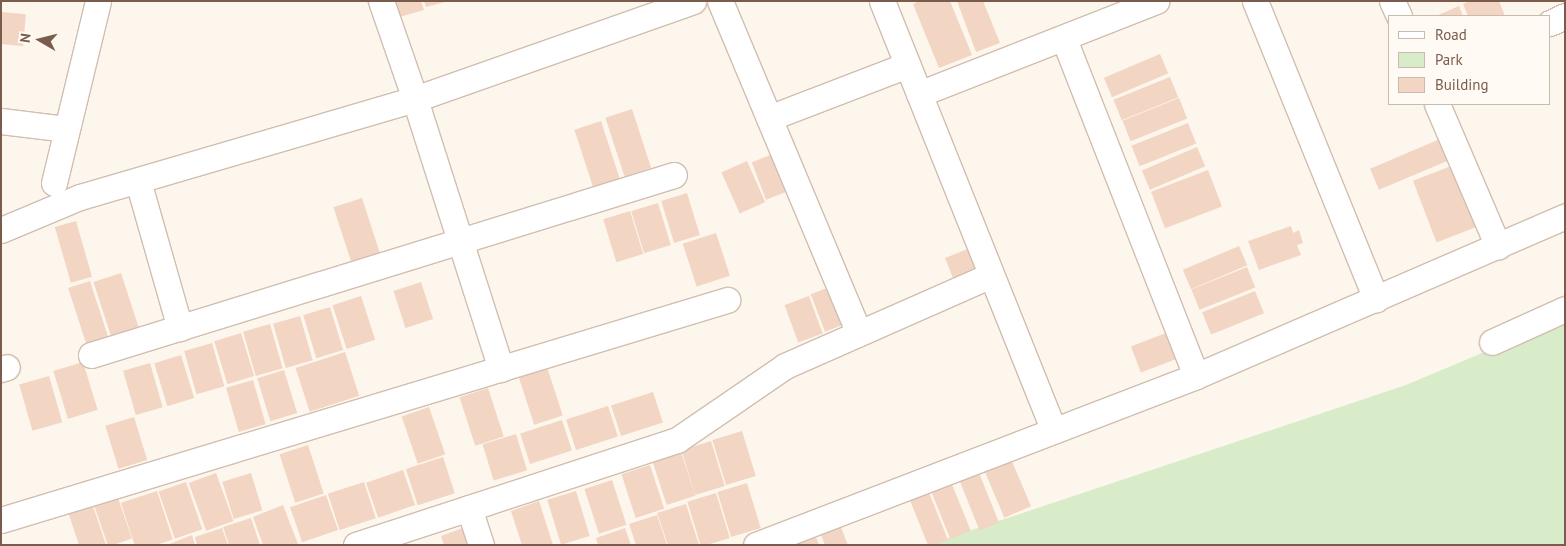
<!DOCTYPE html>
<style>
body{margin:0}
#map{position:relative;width:1566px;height:546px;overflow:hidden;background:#fdf6ec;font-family:"PT Sans",sans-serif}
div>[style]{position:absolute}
.green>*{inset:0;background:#d8ecc9}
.building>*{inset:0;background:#f3d5c3;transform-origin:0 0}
.roads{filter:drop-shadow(1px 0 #d1beb0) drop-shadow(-1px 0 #d1beb0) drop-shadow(0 1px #d1beb0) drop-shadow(0 -1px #d1beb0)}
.minor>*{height:25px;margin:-12.5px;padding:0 12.5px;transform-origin:12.5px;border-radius:12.5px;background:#fff}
span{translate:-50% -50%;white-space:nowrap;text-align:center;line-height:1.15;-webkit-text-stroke:4px #fffaf3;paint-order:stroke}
.frame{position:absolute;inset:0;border:2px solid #7a5c4d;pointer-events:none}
.legend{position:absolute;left:1388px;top:15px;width:162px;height:90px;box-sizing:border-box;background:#fffaf3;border:1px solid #cabbb1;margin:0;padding:6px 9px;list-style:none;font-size:15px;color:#7a5c4d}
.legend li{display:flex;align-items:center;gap:10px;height:25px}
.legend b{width:25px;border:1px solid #cabbb1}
.north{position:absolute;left:15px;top:15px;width:50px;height:50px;-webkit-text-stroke:4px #fffaf3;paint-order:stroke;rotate:278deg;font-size:14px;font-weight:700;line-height:20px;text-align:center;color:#7a5c4d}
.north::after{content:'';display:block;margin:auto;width:18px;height:22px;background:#7a5c4d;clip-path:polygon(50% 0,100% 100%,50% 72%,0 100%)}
</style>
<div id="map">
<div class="green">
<i style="clip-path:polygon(1565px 318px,1565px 545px,927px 545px,1406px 385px)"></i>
</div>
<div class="building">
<i style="clip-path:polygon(391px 1px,421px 1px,424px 10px,396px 18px)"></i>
<i style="clip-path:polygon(424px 1px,445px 1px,445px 2px,426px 7px)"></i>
<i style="clip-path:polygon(919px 1px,950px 1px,972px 55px,939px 68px,913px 4px)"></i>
<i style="clip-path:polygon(957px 1px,983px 1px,1000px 43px,976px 52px)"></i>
<i style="clip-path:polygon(1470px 1px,1499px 1px,1505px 16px,1468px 16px,1463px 4px)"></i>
<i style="clip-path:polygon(1459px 6px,1463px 16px,1436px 16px)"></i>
<i style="left:1px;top:12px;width:25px;height:32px;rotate:5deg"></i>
<i style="left:1160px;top:54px;width:21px;height:61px;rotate:67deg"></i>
<i style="left:1170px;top:77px;width:22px;height:61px;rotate:68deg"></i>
<i style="left:1179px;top:98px;width:22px;height:61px;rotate:68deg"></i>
<i style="left:632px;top:109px;width:62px;height:28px;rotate:72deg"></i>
<i style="left:601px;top:121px;width:63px;height:28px;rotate:72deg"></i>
<i style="left:1188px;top:123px;width:22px;height:61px;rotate:68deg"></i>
<i style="left:1440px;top:139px;width:23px;height:76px;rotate:67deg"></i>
<i style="left:1197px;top:147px;width:21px;height:60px;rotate:67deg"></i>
<i style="left:776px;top:153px;width:40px;height:26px;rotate:69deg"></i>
<i style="left:747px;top:161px;width:45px;height:28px;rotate:66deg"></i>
<i style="left:1454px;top:165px;width:66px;height:44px;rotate:69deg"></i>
<i style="left:1208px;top:170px;width:39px;height:61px;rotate:69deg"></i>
<i style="left:687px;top:193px;width:44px;height:27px;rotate:73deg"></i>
<i style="left:362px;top:198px;width:58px;height:30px;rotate:72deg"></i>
<i style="left:658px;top:203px;width:44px;height:28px;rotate:73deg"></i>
<i style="left:630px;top:211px;width:45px;height:28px;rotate:73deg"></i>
<i style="left:76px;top:221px;width:58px;height:22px;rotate:74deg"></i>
<i style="clip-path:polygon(1291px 226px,1293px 233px,1299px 230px,1303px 243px,1297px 245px,1301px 255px,1259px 270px,1248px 241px)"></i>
<i style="left:716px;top:233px;width:45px;height:35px;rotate:72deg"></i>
<i style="left:1239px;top:246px;width:21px;height:61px;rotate:67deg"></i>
<i style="left:970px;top:248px;width:24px;height:27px;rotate:68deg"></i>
<i style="left:1247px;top:267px;width:22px;height:60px;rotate:68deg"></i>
<i style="left:121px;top:273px;width:62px;height:29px;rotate:72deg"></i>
<i style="left:90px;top:281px;width:63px;height:23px;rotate:72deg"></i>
<i style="left:421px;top:282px;width:39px;height:29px;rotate:72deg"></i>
<i style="left:835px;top:285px;width:40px;height:26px;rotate:69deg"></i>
<i style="left:1255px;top:291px;width:24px;height:57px;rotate:68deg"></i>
<i style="left:361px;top:296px;width:46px;height:30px;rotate:72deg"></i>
<i style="left:809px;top:296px;width:40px;height:26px;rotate:70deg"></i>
<i style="left:330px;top:307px;width:45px;height:28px;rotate:73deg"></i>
<i style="left:300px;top:316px;width:46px;height:28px;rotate:74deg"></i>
<i style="left:270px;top:324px;width:46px;height:28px;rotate:74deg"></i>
<i style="left:1171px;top:331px;width:28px;height:43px;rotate:69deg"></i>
<i style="left:241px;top:333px;width:45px;height:28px;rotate:73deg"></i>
<i style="left:212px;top:343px;width:45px;height:29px;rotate:74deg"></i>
<i style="left:345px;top:352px;width:46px;height:52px;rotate:72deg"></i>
<i style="left:181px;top:355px;width:45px;height:28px;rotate:73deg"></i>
<i style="left:83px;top:362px;width:50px;height:31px;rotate:73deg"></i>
<i style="left:150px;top:363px;width:46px;height:28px;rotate:74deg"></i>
<i style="left:547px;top:367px;width:51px;height:30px;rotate:72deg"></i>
<i style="left:284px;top:370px;width:45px;height:28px;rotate:73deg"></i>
<i style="left:49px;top:376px;width:48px;height:31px;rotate:74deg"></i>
<i style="left:253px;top:380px;width:46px;height:28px;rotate:74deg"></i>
<i style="left:488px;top:388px;width:51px;height:30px;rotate:72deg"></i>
<i style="left:653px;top:392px;width:32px;height:44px;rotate:72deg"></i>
<i style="left:608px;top:406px;width:32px;height:44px;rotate:72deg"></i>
<i style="left:429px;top:407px;width:50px;height:29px;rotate:71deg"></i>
<i style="left:134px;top:417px;width:45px;height:30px;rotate:73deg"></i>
<i style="left:562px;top:420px;width:32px;height:44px;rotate:72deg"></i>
<i style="left:742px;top:431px;width:47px;height:31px;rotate:73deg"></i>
<i style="left:516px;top:434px;width:38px;height:35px;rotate:73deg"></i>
<i style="left:711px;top:441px;width:47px;height:31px;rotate:73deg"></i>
<i style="left:308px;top:445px;width:51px;height:30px;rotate:72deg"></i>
<i style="left:681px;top:452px;width:46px;height:30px;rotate:72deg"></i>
<i style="left:1008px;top:452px;width:59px;height:29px;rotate:67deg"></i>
<i style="left:443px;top:457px;width:38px;height:39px;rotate:72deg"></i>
<i style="left:650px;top:465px;width:46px;height:30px;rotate:72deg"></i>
<i style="left:977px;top:468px;width:59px;height:21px;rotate:68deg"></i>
<i style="left:403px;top:470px;width:37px;height:39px;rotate:71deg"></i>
<i style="left:216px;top:473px;width:51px;height:29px;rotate:70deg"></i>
<i style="left:251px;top:473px;width:39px;height:30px;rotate:73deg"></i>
<i style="left:949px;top:477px;width:58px;height:22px;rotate:68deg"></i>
<i style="left:612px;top:480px;width:47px;height:29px;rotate:72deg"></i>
<i style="left:186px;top:482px;width:50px;height:29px;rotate:71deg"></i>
<i style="left:364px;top:482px;width:38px;height:38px;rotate:72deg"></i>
<i style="left:747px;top:483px;width:47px;height:31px;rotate:73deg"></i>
<i style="clip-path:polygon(926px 485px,948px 540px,936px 545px,928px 545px,907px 493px)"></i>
<i style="left:157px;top:491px;width:51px;height:38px;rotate:72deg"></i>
<i style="left:576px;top:491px;width:47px;height:30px;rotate:73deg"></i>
<i style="left:716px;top:493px;width:47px;height:30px;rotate:73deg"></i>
<i style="left:117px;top:495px;width:46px;height:25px;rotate:71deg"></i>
<i style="left:326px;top:495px;width:37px;height:38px;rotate:71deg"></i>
<i style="clip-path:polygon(539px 501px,553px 545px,522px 545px,511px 511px)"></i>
<i style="clip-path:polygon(92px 503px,106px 545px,79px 545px,68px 512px)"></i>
<i style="clip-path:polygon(686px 504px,699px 545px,668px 545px,657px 513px)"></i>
<i style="clip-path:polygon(283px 505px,298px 544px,263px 545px,253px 517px)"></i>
<i style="clip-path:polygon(657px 515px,667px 545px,636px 545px,629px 524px)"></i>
<i style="clip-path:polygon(251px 518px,260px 545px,229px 545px,223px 527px)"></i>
<i style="clip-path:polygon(838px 520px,848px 545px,825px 545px,818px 527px)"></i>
<i style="clip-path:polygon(468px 526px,474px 545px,444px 545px,441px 536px)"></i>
<i style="clip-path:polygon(222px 528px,228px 545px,197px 545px,195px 537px)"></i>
<i style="clip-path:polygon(625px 528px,631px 545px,598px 545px,596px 538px)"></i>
<i style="clip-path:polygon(814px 532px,819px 545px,797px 545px,794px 540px)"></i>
<i style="clip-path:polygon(192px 535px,195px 545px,167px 545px)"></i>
</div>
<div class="roads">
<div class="minor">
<i style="left:720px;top:1px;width:360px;rotate:67.3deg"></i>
<i style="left:882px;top:1px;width:461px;rotate:68.2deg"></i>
<i style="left:1255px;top:1px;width:322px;rotate:67.9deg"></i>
<i style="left:1392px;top:1px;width:17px;rotate:65deg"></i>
<i style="left:1550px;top:23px;width:17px;rotate:-25deg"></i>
<i style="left:1064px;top:39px;width:362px;rotate:68.6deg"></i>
<i style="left:919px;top:94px;width:255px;rotate:-21.4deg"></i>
<i style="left:1437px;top:104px;width:155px;rotate:66.8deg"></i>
<i style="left:769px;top:118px;width:148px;rotate:-21deg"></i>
<i style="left:1px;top:121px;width:65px;rotate:7deg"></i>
<i style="left:138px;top:181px;width:153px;rotate:74.1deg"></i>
<i style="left:54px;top:183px;width:187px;rotate:-76.4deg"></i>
<i style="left:1px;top:230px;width:86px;rotate:-22.7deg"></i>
<i style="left:80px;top:197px;width:349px;rotate:-16.3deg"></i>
<i style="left:415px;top:99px;width:104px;rotate:-109.1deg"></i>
<i style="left:1492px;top:342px;width:80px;rotate:-24.3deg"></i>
<i style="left:91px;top:355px;width:610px;rotate:-17.16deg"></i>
<i style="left:1px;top:369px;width:6px;rotate:-18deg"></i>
<i style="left:501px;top:369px;width:283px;rotate:-107.7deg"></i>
<i style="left:415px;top:99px;width:295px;rotate:-19.4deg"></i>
<i style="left:469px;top:508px;width:39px;rotate:72deg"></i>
<i style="left:1px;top:520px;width:759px;rotate:-16.86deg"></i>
<i style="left:356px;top:545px;width:338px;rotate:-18.1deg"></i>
<i style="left:677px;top:440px;width:131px;rotate:-34.4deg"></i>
<i style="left:785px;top:366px;width:225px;rotate:-23.8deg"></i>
<i style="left:756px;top:545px;width:471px;rotate:-21deg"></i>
<i style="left:1196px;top:376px;width:402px;rotate:-23.4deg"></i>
</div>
</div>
<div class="frame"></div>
<ul class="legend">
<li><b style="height:6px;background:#fff"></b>Road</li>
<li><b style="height:14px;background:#d8ecc9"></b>Park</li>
<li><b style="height:14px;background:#f3d5c3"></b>Building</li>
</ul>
<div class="north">N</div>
</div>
